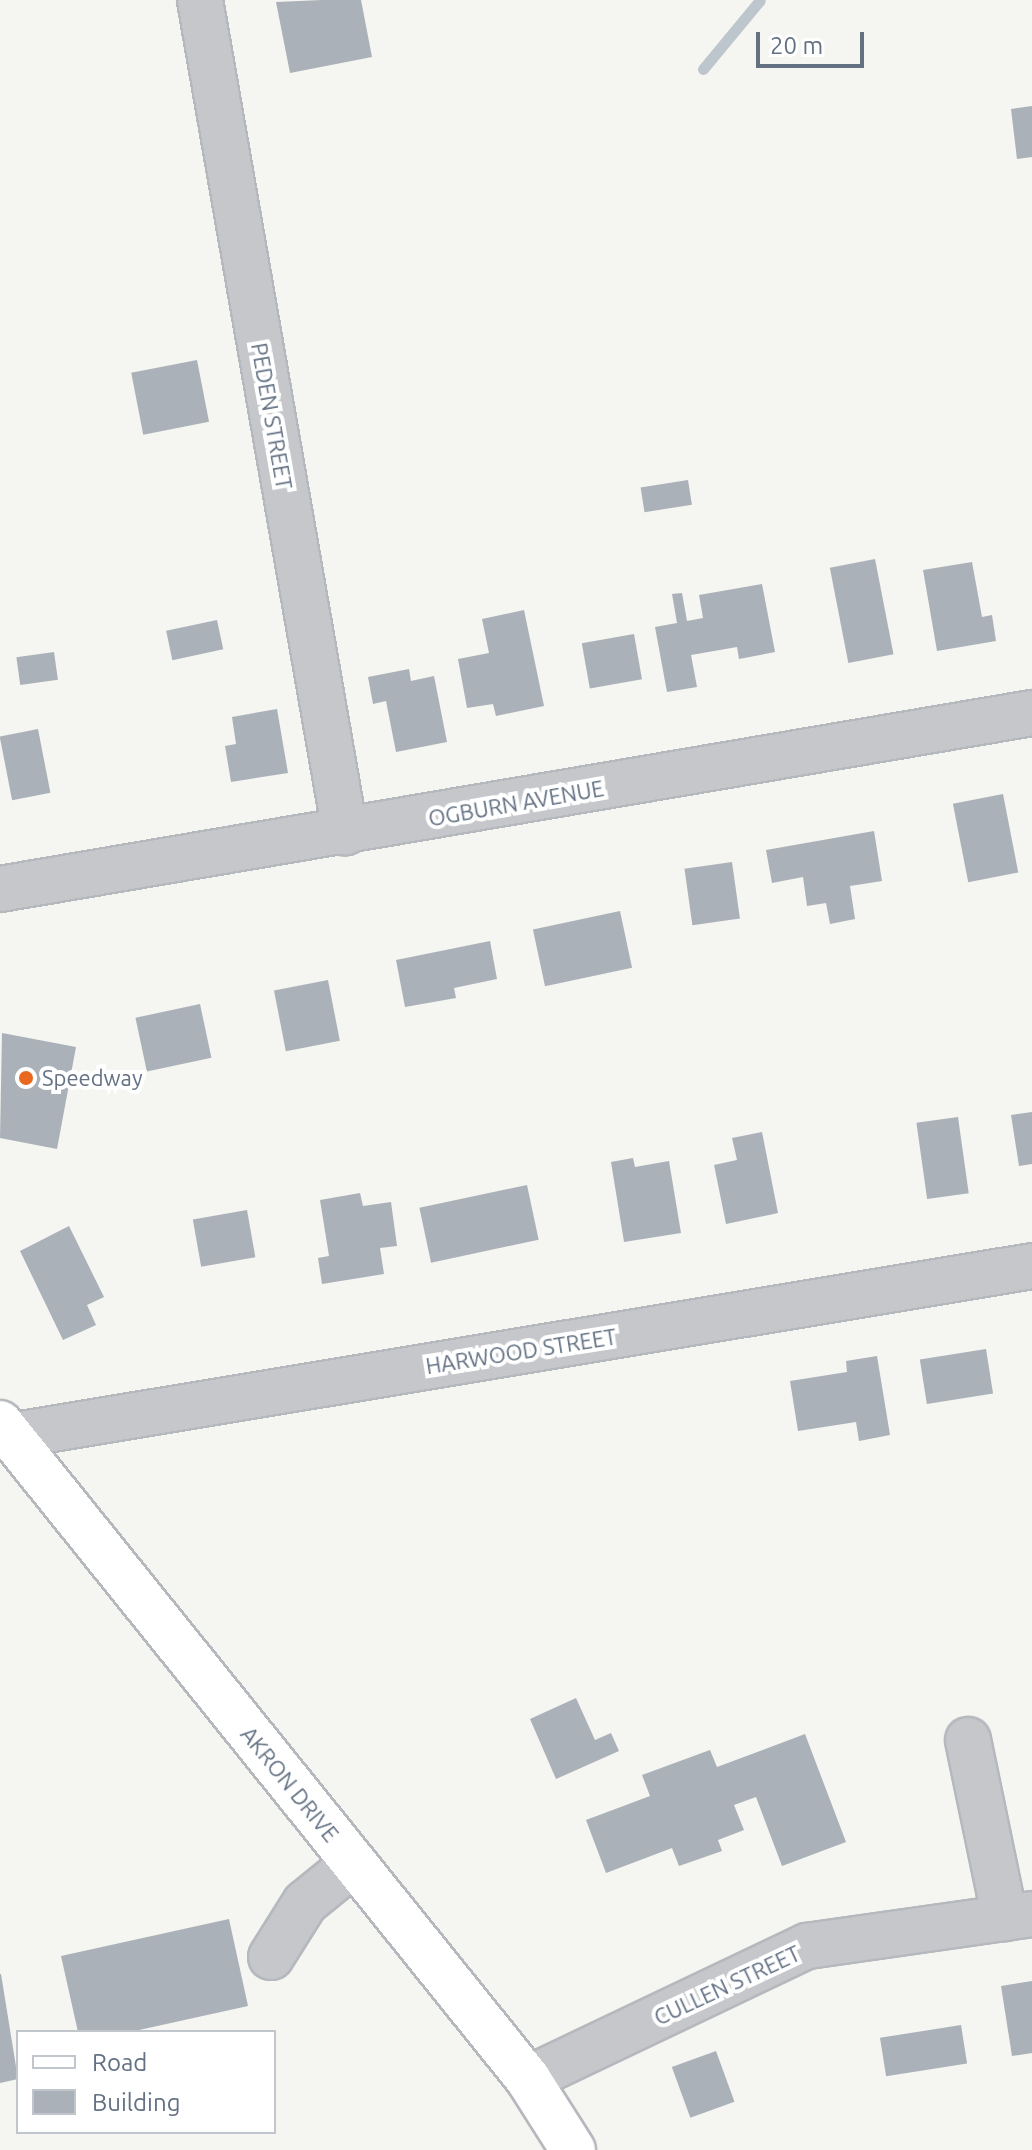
<!DOCTYPE html>
<style>
body{margin:0}
#map{position:relative;width:1032px;height:2150px;overflow:hidden;background:#f5f5f1;font-family:Ubuntu,sans-serif}
div>[style]{position:absolute}
.stream>*{height:11px;margin:-5.5px;padding:0 5.5px;transform-origin:5.5px;border-radius:5.5px;background:#bec6cd}
.building>*{inset:0;background:#aab1b8;transform-origin:0 0}
.roads{filter:drop-shadow(2px 0 #b5b8bd) drop-shadow(-2px 0 #b5b8bd) drop-shadow(0 2px #b5b8bd) drop-shadow(0 -2px #b5b8bd)}
.minor>*{height:44px;margin:-22px;padding:0 22px;transform-origin:22px;border-radius:22px;background:#c5c7cb}
.major>*{height:44px;margin:-22px;padding:0 22px;transform-origin:22px;border-radius:22px;background:#fff}
.dots>*{width:22px;height:22px;translate:-50% -50%;box-sizing:border-box;border:4px solid #fff;border-radius:50%}
span{translate:-50% -50%;white-space:nowrap;text-align:center;line-height:1.15;-webkit-text-stroke:8px #fff;paint-order:stroke}
.street-label{font-size:22px;color:#637183}
.poi-label{font-size:22px;color:#637183}
.left{translate:0 -50%;text-align:left}
.legend{position:absolute;left:16px;top:2030px;width:260px;height:104px;box-sizing:border-box;background:#fff;border:2px solid #c1c6cd;margin:0;padding:10px 14px;list-style:none;font-size:24px;color:#637183}
.legend li{display:flex;align-items:center;gap:16px;height:40px}
.legend b{width:40px;border:2px solid #c1c6cd}
.scale{position:absolute;left:756px;top:32px;width:108px;height:36px;box-sizing:border-box;border:4px solid #637183;border-top:0;padding-left:10px;font-size:24px;line-height:28px;white-space:nowrap;color:#637183;-webkit-text-stroke:6px #fff;paint-order:stroke}
</style>
<div id="map">
<div class="stream">
<i style="left:703px;top:69px;width:89px;rotate:-50.4deg"></i>
</div>
<div class="building">
<i style="clip-path:polygon(322px 0,361px 0,372px 57px,290px 73px,276px 2px)"></i>
<i style="clip-path:polygon(1032px 106px,1032px 157px,1017px 159px,1011px 109px)"></i>
<i style="left:197px;top:360px;width:63px;height:67px;rotate:79deg"></i>
<i style="left:688px;top:480px;width:25px;height:48px;rotate:81deg"></i>
<i style="left:875px;top:559px;width:97px;height:46px;rotate:79deg"></i>
<i style="clip-path:polygon(972px 562px,982px 617px,992px 615px,996px 641px,937px 651px,923px 570px)"></i>
<i style="clip-path:polygon(762px 584px,775px 652px,739px 659px,737px 647px,691px 655px,697px 687px,667px 692px,655px 627px,677px 623px,672px 594px,682px 593px,687px 621px,703px 618px,699px 595px)"></i>
<i style="clip-path:polygon(524px 610px,544px 706px,496px 716px,493px 704px,467px 708px,458px 659px,489px 653px,482px 619px)"></i>
<i style="left:217px;top:620px;width:30px;height:52px;rotate:78deg"></i>
<i style="left:634px;top:634px;width:46px;height:53px;rotate:80deg"></i>
<i style="left:54px;top:652px;width:28px;height:38px;rotate:82deg"></i>
<i style="clip-path:polygon(409px 669px,411px 681px,434px 676px,447px 742px,396px 752px,386px 701px,373px 704px,368px 677px)"></i>
<i style="clip-path:polygon(277px 709px,288px 773px,231px 782px,225px 746px,236px 744px,232px 717px)"></i>
<i style="left:38px;top:729px;width:65px;height:39px;rotate:79deg"></i>
<i style="left:1003px;top:794px;width:80px;height:51px;rotate:79deg"></i>
<i style="clip-path:polygon(874px 831px,882px 881px,850px 886px,855px 919px,830px 924px,826px 903px,807px 906px,803px 877px,772px 883px,766px 850px)"></i>
<i style="left:732px;top:862px;width:57px;height:48px;rotate:82deg"></i>
<i style="left:620px;top:911px;width:58px;height:89px;rotate:78deg"></i>
<i style="clip-path:polygon(490px 941px,497px 979px,454px 988px,456px 998px,405px 1007px,396px 960px)"></i>
<i style="left:328px;top:980px;width:62px;height:55px;rotate:79deg"></i>
<i style="left:200px;top:1004px;width:55px;height:66px;rotate:78deg"></i>
<i style="clip-path:polygon(2px 1033px,76px 1047px,57px 1149px,0 1138px)"></i>
<i style="clip-path:polygon(1032px 1112px,1032px 1164px,1019px 1166px,1011px 1115px)"></i>
<i style="left:958px;top:1117px;width:77px;height:42px;rotate:82deg"></i>
<i style="clip-path:polygon(762px 1132px,778px 1213px,726px 1224px,714px 1165px,737px 1160px,732px 1138px)"></i>
<i style="clip-path:polygon(633px 1158px,635px 1167px,669px 1161px,681px 1233px,624px 1242px,611px 1162px)"></i>
<i style="left:527px;top:1185px;width:56px;height:110px;rotate:78deg"></i>
<i style="clip-path:polygon(360px 1193px,363px 1206px,391px 1202px,397px 1246px,380px 1248px,384px 1274px,322px 1284px,318px 1258px,329px 1256px,320px 1200px)"></i>
<i style="left:247px;top:1210px;width:48px;height:55px;rotate:80deg"></i>
<i style="clip-path:polygon(69px 1226px,104px 1297px,87px 1305px,96px 1325px,63px 1340px,20px 1251px)"></i>
<i style="left:986px;top:1349px;width:45px;height:67px;rotate:81deg"></i>
<i style="clip-path:polygon(877px 1356px,890px 1435px,859px 1441px,856px 1422px,798px 1431px,790px 1381px,847px 1372px,846px 1361px)"></i>
<i style="clip-path:polygon(576px 1698px,595px 1740px,611px 1733px,619px 1751px,556px 1779px,530px 1719px)"></i>
<i style="clip-path:polygon(805px 1734px,846px 1842px,782px 1866px,756px 1797px,734px 1805px,744px 1830px,718px 1840px,722px 1851px,679px 1866px,672px 1848px,606px 1873px,586px 1820px,650px 1796px,642px 1775px,710px 1750px,717px 1767px)"></i>
<i style="clip-path:polygon(229px 1919px,248px 2006px,130px 2032px,78px 2032px,61px 1956px)"></i>
<i style="clip-path:polygon(1px 1974px,18px 2079px,0 2083px,0 1974px)"></i>
<i style="clip-path:polygon(1032px 1981px,1032px 2053px,1012px 2056px,1001px 1986px)"></i>
<i style="left:961px;top:2025px;width:39px;height:82px;rotate:81deg"></i>
<i style="left:716px;top:2051px;width:54px;height:47px;rotate:70deg"></i>
</div>
<div class="roads">
<div class="minor">
<i style="left:200px;top:0;width:845px;rotate:80.11deg"></i>
<i style="left:0;top:889px;width:1047px;rotate:-9.68deg"></i>
<i style="left:10px;top:1436px;width:1036px;rotate:-9.44deg"></i>
<i style="left:968px;top:1740px;width:182px;rotate:78.3deg"></i>
<i style="left:271px;top:1957px;width:64px;rotate:-57.8deg"></i>
<i style="left:305px;top:1903px;width:63px;rotate:-39.2deg"></i>
<i style="left:528px;top:2079px;width:309px;rotate:-25.5deg"></i>
<i style="left:807px;top:1946px;width:227px;rotate:-8.1deg"></i>
</div>
<div class="major">
<i style="left:0;top:1423px;width:842px;rotate:51.17deg"></i>
<i style="left:528px;top:2079px;width:84px;rotate:57.6deg"></i>
</div>
</div>
<div class="dots">
<i style="left:26px;top:1078px;background:#e8681f"></i>
</div>
<div class="street-label">
<span style="left:272px;top:416px;rotate:80deg">PEDEN STREET</span>
<span style="left:516px;top:803px;rotate:-10deg">OGBURN AVENUE</span>
<span style="left:521px;top:1351px;rotate:-9deg">HARWOOD STREET</span>
<span style="left:290px;top:1784px;rotate:51deg">AKRON DRIVE</span>
<span style="left:727px;top:1985px;rotate:-25deg">CULLEN STREET</span>
</div>
<div class="poi-label">
<span class="left" style="left:42px;top:1078px">Speedway</span>
</div>
<ul class="legend">
<li><b style="height:10px;background:#fff"></b>Road</li>
<li><b style="height:22px;background:#aab1b8"></b>Building</li>
</ul>
<div class="scale">20 m</div>
</div>
